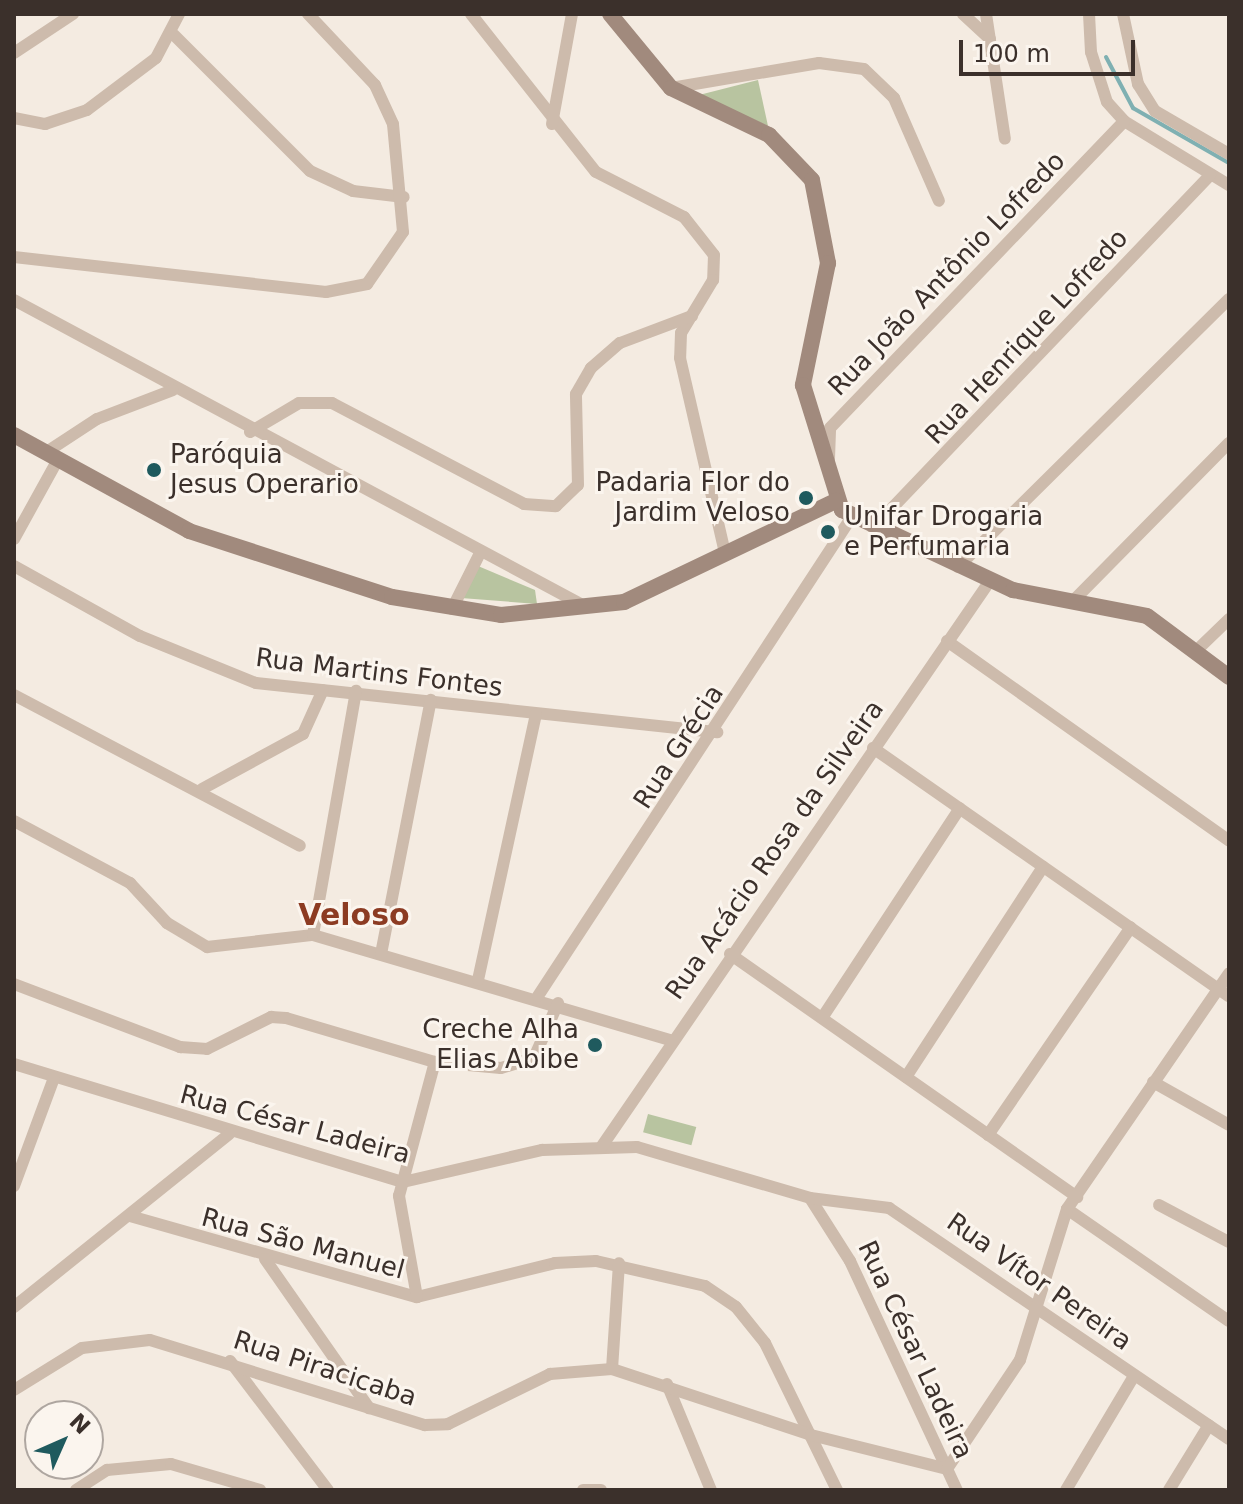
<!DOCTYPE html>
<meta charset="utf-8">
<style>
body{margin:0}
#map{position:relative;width:1243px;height:1504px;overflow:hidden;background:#f4ebe1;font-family:"DejaVu Sans",sans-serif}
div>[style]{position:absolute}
.green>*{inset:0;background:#b8c4a0;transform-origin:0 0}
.stream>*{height:4px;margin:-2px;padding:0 2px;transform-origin:2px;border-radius:2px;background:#7fb0b2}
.minor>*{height:12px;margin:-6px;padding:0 6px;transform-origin:6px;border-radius:6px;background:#cdbbac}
.secondary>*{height:16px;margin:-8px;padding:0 8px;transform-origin:8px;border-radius:8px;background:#a18a7d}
.dots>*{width:22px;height:22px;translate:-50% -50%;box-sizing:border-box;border:4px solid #fbf5ee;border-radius:50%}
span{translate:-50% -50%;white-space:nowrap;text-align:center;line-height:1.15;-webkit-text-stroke:6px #fbf5ee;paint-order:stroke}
.street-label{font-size:26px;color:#3b302b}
.poi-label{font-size:26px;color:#3b302b}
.left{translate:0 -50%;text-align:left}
.right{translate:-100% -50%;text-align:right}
.quarter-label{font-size:30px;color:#8c3b22;font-weight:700}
.frame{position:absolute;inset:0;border:16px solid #3b302b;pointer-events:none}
.north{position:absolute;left:24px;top:1400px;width:80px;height:80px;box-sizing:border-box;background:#fbf5ee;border:2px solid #aea6a0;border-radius:50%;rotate:45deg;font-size:22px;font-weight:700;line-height:32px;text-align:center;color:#3b302b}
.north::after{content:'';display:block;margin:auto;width:28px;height:36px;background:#1f5a5e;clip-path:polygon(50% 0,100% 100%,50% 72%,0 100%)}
.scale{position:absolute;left:959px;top:40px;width:176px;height:36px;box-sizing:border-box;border:4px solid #3b302b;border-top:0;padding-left:10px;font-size:24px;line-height:28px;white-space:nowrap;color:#3b302b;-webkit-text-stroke:6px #fbf5ee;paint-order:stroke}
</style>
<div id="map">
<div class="green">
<i style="clip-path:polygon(758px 80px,768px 126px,699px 95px)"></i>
<i style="clip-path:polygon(478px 566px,535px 590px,537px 604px,461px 598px)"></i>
<i style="left:648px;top:1114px;width:50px;height:19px;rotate:15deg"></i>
</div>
<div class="stream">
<i style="left:1106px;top:57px;width:58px;rotate:62.1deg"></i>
<i style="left:1133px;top:108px;width:111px;rotate:29.8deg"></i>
</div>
<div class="minor">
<i style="left:471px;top:14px;width:201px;rotate:51.7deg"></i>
<i style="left:596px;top:172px;width:99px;rotate:27.1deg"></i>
<i style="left:684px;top:217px;width:48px;rotate:51.7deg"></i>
<i style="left:714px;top:255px;width:25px;rotate:92deg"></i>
<i style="left:713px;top:280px;width:62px;rotate:121.1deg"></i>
<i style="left:681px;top:333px;width:25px;rotate:92deg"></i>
<i style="left:680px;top:358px;width:200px;rotate:77deg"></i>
<i style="left:963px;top:14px;width:37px;rotate:43deg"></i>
<i style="left:986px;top:14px;width:126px;rotate:81.4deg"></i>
<i style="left:1089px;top:14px;width:38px;rotate:87deg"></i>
<i style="left:1091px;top:52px;width:52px;rotate:72.3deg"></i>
<i style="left:1107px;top:102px;width:25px;rotate:48deg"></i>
<i style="left:1124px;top:121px;width:123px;rotate:31.4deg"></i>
<i style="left:1123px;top:14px;width:72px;rotate:77.9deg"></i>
<i style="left:1138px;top:84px;width:32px;rotate:58deg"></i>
<i style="left:1155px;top:111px;width:86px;rotate:30.2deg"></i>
<i style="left:174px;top:35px;width:192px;rotate:45deg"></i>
<i style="left:310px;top:171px;width:47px;rotate:24.9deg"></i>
<i style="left:353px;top:191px;width:51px;rotate:6.7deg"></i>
<i style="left:14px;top:53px;width:71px;rotate:-33.5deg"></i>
<i style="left:671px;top:88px;width:150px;rotate:-9.6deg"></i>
<i style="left:819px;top:63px;width:45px;rotate:7.6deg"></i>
<i style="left:864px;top:69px;width:42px;rotate:44deg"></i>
<i style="left:894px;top:98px;width:112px;rotate:66.4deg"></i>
<i style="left:14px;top:118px;width:32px;rotate:11deg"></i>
<i style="left:45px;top:124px;width:44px;rotate:-18.4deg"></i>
<i style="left:87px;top:110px;width:86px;rotate:-37deg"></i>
<i style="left:156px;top:58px;width:50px;rotate:-62.4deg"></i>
<i style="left:552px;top:124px;width:112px;rotate:-79.7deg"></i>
<i style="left:14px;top:257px;width:314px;rotate:6.4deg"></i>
<i style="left:326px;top:292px;width:42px;rotate:-11deg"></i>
<i style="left:367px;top:284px;width:63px;rotate:-55.3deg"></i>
<i style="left:403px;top:232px;width:108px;rotate:-95.3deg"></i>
<i style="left:393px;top:124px;width:43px;rotate:-114.8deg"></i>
<i style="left:375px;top:85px;width:98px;rotate:-133.3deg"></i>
<i style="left:14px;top:300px;width:649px;rotate:28.22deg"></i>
<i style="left:250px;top:432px;width:57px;rotate:-30.6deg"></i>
<i style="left:299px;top:403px;width:33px"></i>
<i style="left:332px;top:403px;width:217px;rotate:27.7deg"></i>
<i style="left:524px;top:504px;width:32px;rotate:4deg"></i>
<i style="left:556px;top:506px;width:30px;rotate:-44deg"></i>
<i style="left:578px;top:485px;width:91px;rotate:-91.3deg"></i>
<i style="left:576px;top:394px;width:30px;rotate:-60deg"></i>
<i style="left:591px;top:368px;width:38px;rotate:-41deg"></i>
<i style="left:620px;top:343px;width:77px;rotate:-20.6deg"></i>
<i style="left:45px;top:453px;width:62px;rotate:-33.2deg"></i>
<i style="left:97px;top:419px;width:81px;rotate:-20.9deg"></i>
<i style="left:829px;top:459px;width:31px;rotate:-88deg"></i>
<i style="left:830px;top:428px;width:425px;rotate:-46.2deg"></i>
<i style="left:873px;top:528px;width:488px;rotate:-46.3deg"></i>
<i style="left:14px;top:539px;width:89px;rotate:-61.1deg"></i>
<i style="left:14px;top:566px;width:144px;rotate:29.1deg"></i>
<i style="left:140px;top:636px;width:125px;rotate:22.1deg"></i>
<i style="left:256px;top:683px;width:464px;rotate:6.1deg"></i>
<i style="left:958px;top:567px;width:381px;rotate:-44.7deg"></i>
<i style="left:1074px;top:600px;width:221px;rotate:-45.4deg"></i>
<i style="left:452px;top:609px;width:63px;rotate:-63.4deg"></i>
<i style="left:947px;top:641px;width:346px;rotate:35.3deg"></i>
<i style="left:1197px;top:650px;width:45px;rotate:-44.1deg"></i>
<i style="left:14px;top:695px;width:323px;rotate:27.8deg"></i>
<i style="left:873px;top:748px;width:434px;rotate:34.9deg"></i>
<i style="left:202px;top:789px;width:115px;rotate:-28.6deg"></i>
<i style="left:303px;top:734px;width:48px;rotate:-65.6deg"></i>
<i style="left:14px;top:821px;width:132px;rotate:28.1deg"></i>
<i style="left:130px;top:883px;width:54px;rotate:47.2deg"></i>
<i style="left:167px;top:923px;width:47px;rotate:31deg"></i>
<i style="left:207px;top:947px;width:107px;rotate:-6.5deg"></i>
<i style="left:313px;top:935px;width:372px;rotate:16.4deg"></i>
<i style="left:313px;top:935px;width:248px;rotate:-80deg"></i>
<i style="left:381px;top:954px;width:259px;rotate:-78.9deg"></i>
<i style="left:730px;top:954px;width:424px;rotate:35deg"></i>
<i style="left:478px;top:980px;width:272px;rotate:-77.7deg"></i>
<i style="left:14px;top:984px;width:178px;rotate:20.8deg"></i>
<i style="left:180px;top:1047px;width:27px;rotate:4deg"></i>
<i style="left:207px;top:1049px;width:72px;rotate:-26.6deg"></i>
<i style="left:271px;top:1017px;width:15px;rotate:4deg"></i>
<i style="left:286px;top:1018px;width:155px;rotate:16.5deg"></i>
<i style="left:435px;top:1062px;width:66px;rotate:5.2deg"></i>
<i style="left:501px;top:1068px;width:34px;rotate:-17deg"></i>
<i style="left:534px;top:1058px;width:60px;rotate:-66.4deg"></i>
<i style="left:538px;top:996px;width:571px;rotate:-56.78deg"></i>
<i style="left:822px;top:1018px;width:251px;rotate:-56.7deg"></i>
<i style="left:14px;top:1064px;width:407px;rotate:16.9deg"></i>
<i style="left:403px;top:1182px;width:143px;rotate:-13deg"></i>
<i style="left:542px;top:1150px;width:95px;rotate:-1.8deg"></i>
<i style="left:637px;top:1147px;width:180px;rotate:16.4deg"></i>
<i style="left:810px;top:1198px;width:75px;rotate:57.6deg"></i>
<i style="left:850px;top:1261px;width:253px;rotate:65deg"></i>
<i style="left:906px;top:1077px;width:251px;rotate:-56.9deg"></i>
<i style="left:1153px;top:1082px;width:87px;rotate:29.5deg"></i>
<i style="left:988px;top:1135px;width:252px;rotate:-55.5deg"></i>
<i style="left:602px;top:1146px;width:684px;rotate:-55.54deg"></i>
<i style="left:14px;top:1186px;width:115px;rotate:-69.7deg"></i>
<i style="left:810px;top:1198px;width:80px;rotate:7.2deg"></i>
<i style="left:889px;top:1208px;width:411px;rotate:34.2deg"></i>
<i style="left:1159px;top:1205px;width:79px;rotate:27.9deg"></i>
<i style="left:1067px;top:1209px;width:197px;rotate:34.7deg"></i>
<i style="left:130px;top:1216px;width:298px;rotate:15.8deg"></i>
<i style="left:417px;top:1297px;width:142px;rotate:-13.8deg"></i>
<i style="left:555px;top:1263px;width:41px;rotate:-2.8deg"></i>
<i style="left:596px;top:1261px;width:112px;rotate:12.9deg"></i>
<i style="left:705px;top:1286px;width:37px;rotate:34deg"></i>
<i style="left:736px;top:1307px;width:46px;rotate:51.1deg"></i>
<i style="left:765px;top:1343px;width:164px;rotate:63.9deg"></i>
<i style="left:265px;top:1259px;width:182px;rotate:55.1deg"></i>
<i style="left:417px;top:1297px;width:103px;rotate:-100.1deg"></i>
<i style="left:399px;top:1196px;width:139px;rotate:-75deg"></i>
<i style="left:14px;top:1307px;width:276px;rotate:-38.8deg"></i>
<i style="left:230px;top:1361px;width:162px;rotate:52.8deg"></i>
<i style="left:612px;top:1369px;width:106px;rotate:-86.2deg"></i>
<i style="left:667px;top:1384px;width:115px;rotate:67.5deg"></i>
<i style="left:14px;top:1390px;width:80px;rotate:-31.7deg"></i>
<i style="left:82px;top:1348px;width:68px;rotate:-6.7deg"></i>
<i style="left:150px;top:1340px;width:288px;rotate:17.2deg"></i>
<i style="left:425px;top:1425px;width:23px;rotate:-2deg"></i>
<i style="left:448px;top:1424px;width:114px;rotate:-26.1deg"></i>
<i style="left:550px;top:1374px;width:62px;rotate:-4.6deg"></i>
<i style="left:612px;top:1369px;width:210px;rotate:18.3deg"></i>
<i style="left:811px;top:1435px;width:140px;rotate:14deg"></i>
<i style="left:947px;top:1469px;width:131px;rotate:-56.2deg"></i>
<i style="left:1020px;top:1360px;width:158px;rotate:-72.7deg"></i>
<i style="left:1067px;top:1209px;width:286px;rotate:-55.5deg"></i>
<i style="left:76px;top:1490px;width:37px;rotate:-33deg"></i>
<i style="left:107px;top:1470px;width:64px;rotate:-5.4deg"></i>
<i style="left:171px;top:1464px;width:93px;rotate:16.3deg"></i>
<i style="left:583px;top:1490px;width:18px"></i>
<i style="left:1066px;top:1490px;width:133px;rotate:-59.2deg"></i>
<i style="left:1169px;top:1490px;width:76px;rotate:-58.4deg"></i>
</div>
<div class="secondary">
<i style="left:610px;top:14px;width:96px;rotate:50.5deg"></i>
<i style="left:671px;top:88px;width:109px;rotate:25.6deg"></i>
<i style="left:769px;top:135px;width:62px;rotate:46.3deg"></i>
<i style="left:812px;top:180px;width:85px;rotate:79.1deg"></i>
<i style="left:828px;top:263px;width:125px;rotate:101.6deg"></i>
<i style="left:803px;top:385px;width:131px;rotate:72.7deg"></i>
<i style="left:842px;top:510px;width:189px;rotate:25.1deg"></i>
<i style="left:1013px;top:590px;width:136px;rotate:11deg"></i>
<i style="left:1147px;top:616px;width:102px;rotate:36.6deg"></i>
<i style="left:14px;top:435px;width:200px;rotate:28.7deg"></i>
<i style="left:189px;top:531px;width:213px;rotate:18deg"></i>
<i style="left:392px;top:597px;width:110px;rotate:9.4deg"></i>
<i style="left:501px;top:615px;width:124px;rotate:-6deg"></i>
<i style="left:624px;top:602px;width:235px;rotate:-25.5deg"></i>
</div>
<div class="dots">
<i style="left:154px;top:470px;background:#1f5a5e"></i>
<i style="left:806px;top:498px;background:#1f5a5e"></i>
<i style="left:828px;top:532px;background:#1f5a5e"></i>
<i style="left:595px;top:1045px;background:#1f5a5e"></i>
</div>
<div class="street-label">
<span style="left:947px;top:274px;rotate:-46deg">Rua João Antônio Lofredo</span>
<span style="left:1027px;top:337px;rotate:-47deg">Rua Henrique Lofredo</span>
<span style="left:379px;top:673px;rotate:7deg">Rua Martins Fontes</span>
<span style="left:679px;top:747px;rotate:-57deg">Rua Grécia</span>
<span style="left:775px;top:850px;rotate:-55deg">Rua Acácio Rosa da Silveira</span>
<span style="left:295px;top:1125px;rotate:15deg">Rua César Ladeira</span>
<span style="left:303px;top:1244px;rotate:15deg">Rua São Manuel</span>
<span style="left:1039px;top:1282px;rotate:35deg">Rua Vítor Pereira</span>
<span style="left:915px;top:1350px;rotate:65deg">Rua César Ladeira</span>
<span style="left:325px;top:1369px;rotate:18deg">Rua Piracicaba</span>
</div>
<div class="poi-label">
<span class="left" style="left:170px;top:470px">Paróquia<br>Jesus Operario</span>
<span class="right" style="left:790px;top:498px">Padaria Flor do<br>Jardim Veloso</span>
<span class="left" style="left:844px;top:532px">Unifar Drogaria<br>e Perfumaria</span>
<span class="right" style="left:579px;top:1045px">Creche Alha<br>Elias Abibe</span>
</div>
<div class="quarter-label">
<span style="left:354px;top:915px">Veloso</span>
</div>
<div class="frame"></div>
<div class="north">N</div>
<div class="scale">100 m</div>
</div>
